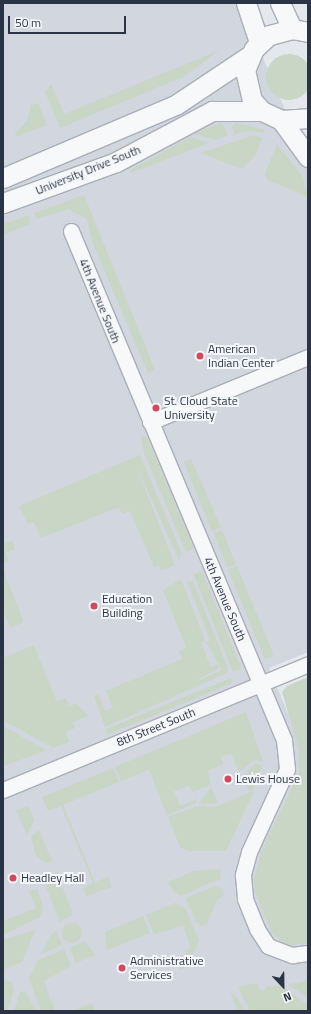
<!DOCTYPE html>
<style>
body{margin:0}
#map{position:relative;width:311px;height:1014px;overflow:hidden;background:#e4e7ec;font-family:"Titillium Web",sans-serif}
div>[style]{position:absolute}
.built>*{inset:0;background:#d2d6de}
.green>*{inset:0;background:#c9d6c5;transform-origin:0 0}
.round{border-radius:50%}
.roads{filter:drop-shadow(1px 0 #a9aeb7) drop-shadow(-1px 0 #a9aeb7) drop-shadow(0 1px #a9aeb7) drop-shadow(0 -1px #a9aeb7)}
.minor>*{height:15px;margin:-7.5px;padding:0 7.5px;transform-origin:7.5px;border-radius:7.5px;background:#f7f8fa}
.tertiary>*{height:19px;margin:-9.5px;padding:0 9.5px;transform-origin:9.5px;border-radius:9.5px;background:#f7f8fa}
.dots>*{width:11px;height:11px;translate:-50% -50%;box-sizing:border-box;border:2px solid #f4f6f9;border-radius:50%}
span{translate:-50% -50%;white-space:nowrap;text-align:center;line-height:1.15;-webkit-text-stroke:4px #f4f6f9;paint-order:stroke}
.street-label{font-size:12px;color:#2b3445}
.poi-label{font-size:12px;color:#2b3445}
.left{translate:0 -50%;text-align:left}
.frame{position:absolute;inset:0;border:4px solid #2b3445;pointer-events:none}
.north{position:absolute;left:263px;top:966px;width:40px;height:40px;-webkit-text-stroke:3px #f4f6f9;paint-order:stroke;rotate:158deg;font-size:11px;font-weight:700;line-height:16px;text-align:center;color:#2b3445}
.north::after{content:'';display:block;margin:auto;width:14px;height:18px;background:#2b3445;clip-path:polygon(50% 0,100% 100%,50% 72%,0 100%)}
.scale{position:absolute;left:8px;top:16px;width:118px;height:18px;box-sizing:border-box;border:2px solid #2b3445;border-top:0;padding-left:5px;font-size:12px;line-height:14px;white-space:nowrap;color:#2b3445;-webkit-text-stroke:3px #f4f6f9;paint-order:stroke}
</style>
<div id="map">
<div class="built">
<i style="clip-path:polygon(3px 3px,240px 3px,308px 164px,308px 652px,269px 668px,308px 761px,308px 1011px,3px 1011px)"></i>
</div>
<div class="green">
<i style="clip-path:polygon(220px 50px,183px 77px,60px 128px,45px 92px,51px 84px,64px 114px)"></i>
<i class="round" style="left:266px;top:54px;width:46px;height:46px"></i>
<i style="clip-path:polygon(38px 103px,47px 125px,16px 137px,15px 133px,27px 121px,31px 105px)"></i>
<i style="clip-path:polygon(222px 123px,228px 135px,215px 140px,193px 133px)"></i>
<i style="clip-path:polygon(236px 123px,265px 130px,264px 133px,251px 131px,234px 134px,232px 127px)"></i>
<i style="clip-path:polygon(253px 135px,262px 138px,256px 155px,242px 169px,201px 153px)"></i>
<i style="clip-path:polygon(191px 137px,209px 143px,131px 173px,130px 170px)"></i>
<i style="clip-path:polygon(277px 144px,303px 177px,308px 197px,268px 180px,265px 174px)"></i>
<i style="clip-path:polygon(84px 195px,155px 370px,148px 373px,93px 244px,87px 219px,68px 209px,37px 219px,34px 213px)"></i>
<i style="clip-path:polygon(29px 215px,30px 224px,3px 235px,3px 224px)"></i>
<i style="clip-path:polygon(141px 436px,147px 437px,194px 548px,186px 552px,144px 453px)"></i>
<i style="clip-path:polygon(140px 455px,182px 554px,179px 560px,135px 463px,175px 565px,161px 571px,159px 565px,154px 567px,130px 511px,122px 514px,119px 507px,41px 538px,34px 522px,28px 524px,19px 506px)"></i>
<i style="clip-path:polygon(191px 459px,221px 527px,212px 531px,184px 462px)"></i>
<i style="left:222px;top:530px;width:37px;height:9px;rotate:68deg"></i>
<i style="clip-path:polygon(12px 540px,15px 549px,6px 553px,9px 561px,3px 563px,3px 544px)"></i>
<i style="clip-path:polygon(237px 566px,272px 651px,273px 656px,265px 659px,228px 570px)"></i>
<i style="clip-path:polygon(3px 570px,24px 622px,10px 628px,3px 610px)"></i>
<i style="left:202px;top:571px;width:105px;height:9px;rotate:68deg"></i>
<i style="clip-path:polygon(181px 579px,205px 640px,201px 643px,211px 667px,218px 665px,219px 668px,192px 683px,222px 670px,206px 642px,210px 640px,187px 581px,193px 582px,227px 666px,227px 673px,105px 727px,94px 696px,98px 694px,105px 711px,113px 708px,106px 691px,182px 659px,179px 651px,186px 647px,163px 590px)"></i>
<i style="clip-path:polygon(34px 645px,57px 702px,66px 698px,69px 706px,76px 703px,88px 716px,73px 722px,75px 728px,66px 732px,69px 742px,53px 748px,3px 720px,3px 658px)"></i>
<i style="clip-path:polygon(308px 677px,308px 943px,287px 946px,272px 933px,255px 892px,254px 879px,261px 852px,299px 772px,299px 750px,282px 692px,287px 686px)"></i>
<i style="clip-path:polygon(231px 678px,232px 683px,107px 735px,106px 729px)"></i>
<i style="clip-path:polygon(246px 712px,263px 762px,254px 760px,239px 772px,231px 753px,221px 756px,223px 764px,208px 771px,211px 785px,192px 792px,189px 785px,174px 791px,180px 806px,195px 800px,195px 794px,196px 803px,167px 815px,149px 770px,121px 781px,115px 767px)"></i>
<i style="clip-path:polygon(3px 726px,8px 729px,46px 750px,5px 766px)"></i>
<i style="clip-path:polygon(256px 763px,262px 765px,254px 789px,249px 791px,243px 775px)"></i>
<i style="clip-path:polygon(113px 768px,119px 782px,63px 805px,95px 882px,108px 877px,112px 887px,86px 896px,83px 888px,93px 883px,61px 806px,48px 811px,42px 797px)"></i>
<i style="clip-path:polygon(211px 787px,218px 803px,199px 804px,210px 788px)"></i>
<i style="clip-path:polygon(254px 791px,226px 851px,188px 851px,180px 847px,168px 817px,198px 806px,215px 807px)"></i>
<i style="clip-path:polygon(28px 806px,34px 820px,27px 835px,16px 810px)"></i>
<i style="clip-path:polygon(39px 830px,52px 861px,47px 863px,36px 856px,31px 837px)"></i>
<i style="clip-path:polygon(221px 869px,220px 879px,181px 896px,173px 891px,168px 882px,194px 871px)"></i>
<i style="clip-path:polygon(56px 872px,73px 914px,60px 922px,46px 887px)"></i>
<i style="clip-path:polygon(216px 886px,223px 889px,224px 895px,217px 900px,207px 923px,201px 926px,196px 922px,186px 898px)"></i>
<i style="clip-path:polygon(37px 889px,43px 906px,40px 917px,3px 935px,3px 921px,36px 908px,29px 892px)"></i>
<i style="clip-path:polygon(175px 903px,186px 909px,199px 941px,187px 967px,180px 970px,178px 966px,183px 964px,187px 949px,191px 948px,183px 926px,154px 934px,146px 915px)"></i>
<i style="clip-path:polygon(143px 916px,150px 933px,107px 950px,105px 932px)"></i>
<i class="round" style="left:62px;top:923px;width:20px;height:20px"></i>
<i style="clip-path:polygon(35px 930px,22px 962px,3px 970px,3px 940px)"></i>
<i style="clip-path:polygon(56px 930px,62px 945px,41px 954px,50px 936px)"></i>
<i style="clip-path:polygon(85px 941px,95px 955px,76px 963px,70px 948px)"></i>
<i style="clip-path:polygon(64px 949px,71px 966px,44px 981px,55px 1011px,41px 1011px,29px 978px,38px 960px)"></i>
<i style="clip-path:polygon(3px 978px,12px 983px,14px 990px,7px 1011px,3px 1011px)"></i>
<i style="clip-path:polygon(308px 980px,308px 998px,288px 984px,301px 982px)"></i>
<i style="clip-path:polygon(250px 984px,259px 984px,258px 989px,265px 991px,266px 987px,281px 985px,308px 1005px,308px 1011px,250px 1011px,238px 988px)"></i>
<i style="clip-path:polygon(25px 991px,36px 1011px,14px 1011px,20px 992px)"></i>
<i style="clip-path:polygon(230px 991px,238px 999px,244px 1011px,238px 1011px)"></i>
<i style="clip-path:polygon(92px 1003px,95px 1011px,72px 1011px)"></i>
</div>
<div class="roads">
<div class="minor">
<i style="left:71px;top:231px;width:552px;rotate:67.29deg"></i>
<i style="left:284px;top:740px;width:29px;rotate:84deg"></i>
<i style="left:287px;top:769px;width:91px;rotate:114.6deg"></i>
<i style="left:249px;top:852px;width:24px;rotate:105deg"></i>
<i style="left:243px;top:875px;width:24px;rotate:85deg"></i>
<i style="left:245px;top:899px;width:32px;rotate:68deg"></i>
<i style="left:257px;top:929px;width:20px;rotate:57deg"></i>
<i style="left:268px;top:946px;width:26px;rotate:21deg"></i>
<i style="left:292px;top:955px;width:16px;rotate:-7deg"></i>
<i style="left:150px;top:422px;width:171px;rotate:-22.4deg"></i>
<i style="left:3px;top:790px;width:330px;rotate:-22.4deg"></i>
</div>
<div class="tertiary">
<i style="left:246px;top:3px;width:41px;rotate:71.6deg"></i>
<i style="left:280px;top:3px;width:29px;rotate:65deg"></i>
<i style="left:308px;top:32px;width:16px;rotate:-169deg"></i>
<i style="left:292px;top:29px;width:24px;rotate:165deg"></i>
<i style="left:269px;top:35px;width:21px;rotate:137deg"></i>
<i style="left:254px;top:49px;width:23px;rotate:113deg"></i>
<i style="left:245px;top:70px;width:31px;rotate:77deg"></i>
<i style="left:252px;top:100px;width:15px;rotate:48deg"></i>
<i style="left:262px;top:111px;width:21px;rotate:25deg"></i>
<i style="left:281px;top:120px;width:27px;rotate:-4deg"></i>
<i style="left:281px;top:120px;width:46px;rotate:53.9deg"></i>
<i style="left:3px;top:178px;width:189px;rotate:-23deg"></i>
<i style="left:177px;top:104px;width:87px;rotate:-33.7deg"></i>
<i style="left:3px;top:203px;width:120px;rotate:-19.9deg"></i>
<i style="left:116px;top:162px;width:109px;rotate:-28deg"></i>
<i style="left:212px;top:111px;width:50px"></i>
</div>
</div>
<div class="dots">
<i style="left:200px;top:356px;background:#d1495b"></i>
<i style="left:156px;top:408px;background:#d1495b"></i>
<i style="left:94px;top:606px;background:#d1495b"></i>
<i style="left:228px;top:779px;background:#d1495b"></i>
<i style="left:13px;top:878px;background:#d1495b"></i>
<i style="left:122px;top:968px;background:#d1495b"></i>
</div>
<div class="street-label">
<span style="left:88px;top:170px;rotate:-22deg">University Drive South</span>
<span style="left:100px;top:301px;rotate:68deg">4th Avenue South</span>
<span style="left:225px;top:599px;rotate:67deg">4th Avenue South</span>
<span style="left:156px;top:727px;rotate:-22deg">8th Street South</span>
</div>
<div class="poi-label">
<span class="left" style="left:208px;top:356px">American<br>Indian Center</span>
<span class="left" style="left:164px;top:408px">St. Cloud State<br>University</span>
<span class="left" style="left:102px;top:606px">Education<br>Building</span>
<span class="left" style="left:236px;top:779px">Lewis House</span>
<span class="left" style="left:21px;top:878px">Headley Hall</span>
<span class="left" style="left:130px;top:968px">Administrative<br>Services</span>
</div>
<div class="frame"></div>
<div class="north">N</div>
<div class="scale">50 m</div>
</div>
